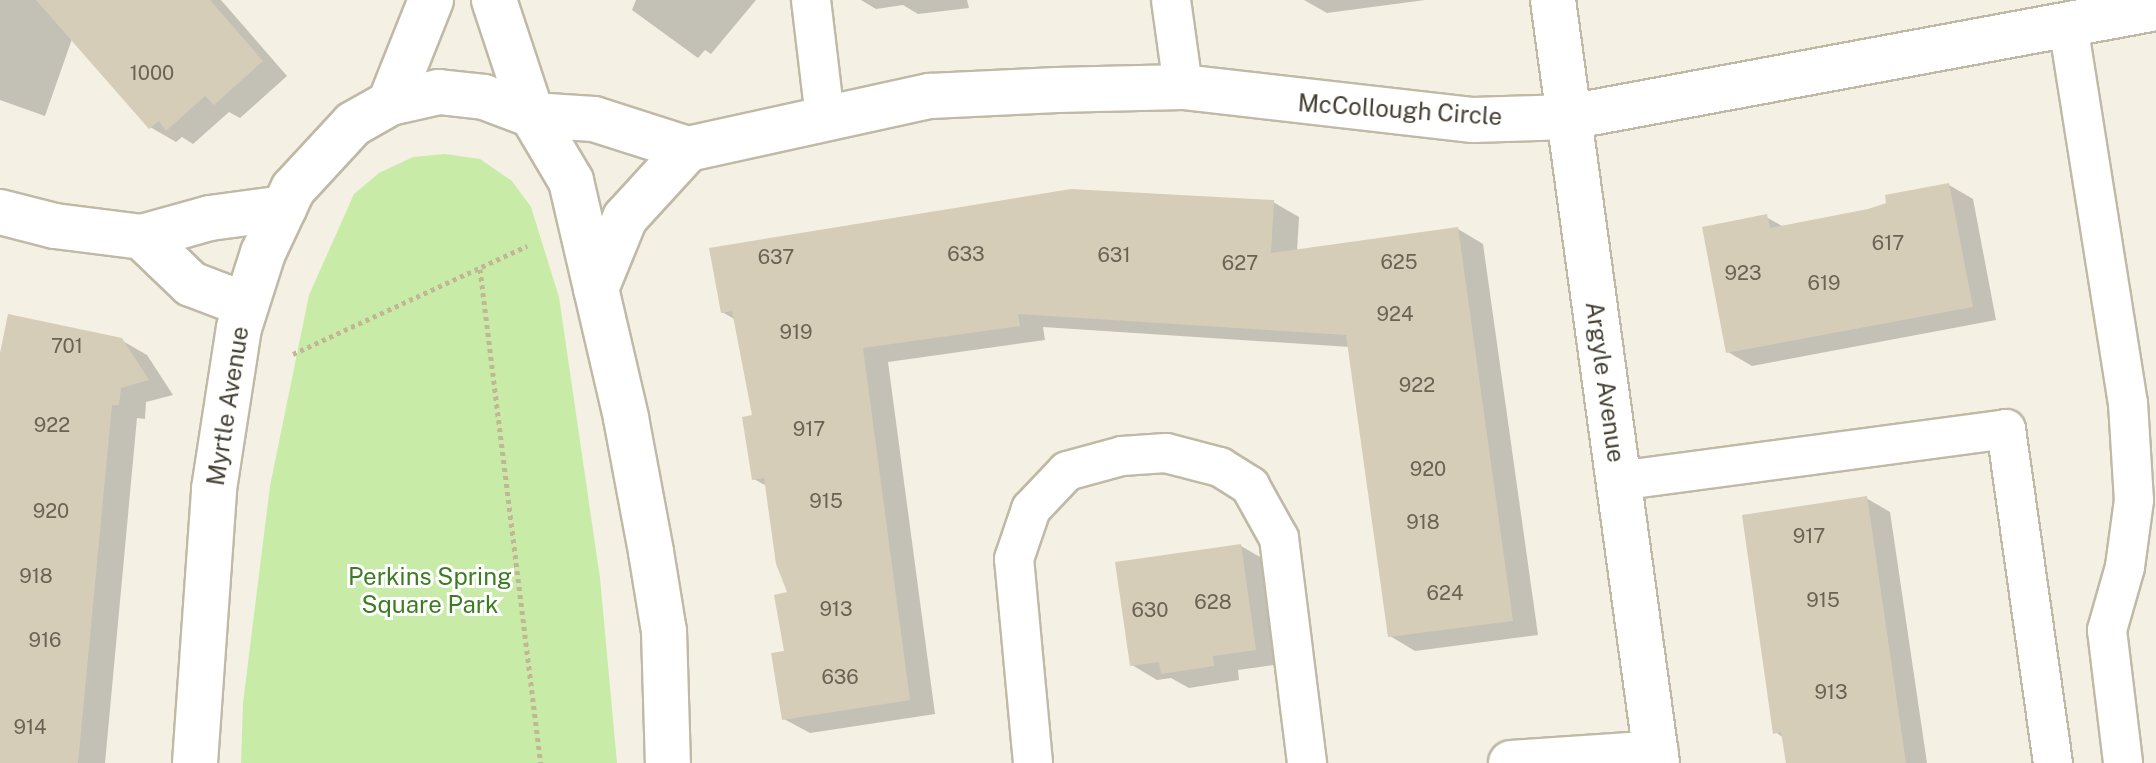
<!DOCTYPE html>
<style>
body{margin:0}
#map{position:relative;width:2156px;height:763px;overflow:hidden;background:#f4f0e4;font-family:"Public Sans",sans-serif}
div>[style]{position:absolute}
.green>*{inset:0;background:#c8eca8}
.shadow>*{inset:0;background:#0003}
.building>*{inset:0;background:#d6cdb8}
.path>*{height:5px;margin-top:-2.5px;transform-origin:0;background:repeating-linear-gradient(90deg,#c3b695 0 4px,transparent 0 8px)}
.roads{filter:drop-shadow(2px 0 #c0b9a6) drop-shadow(-2px 0 #c0b9a6) drop-shadow(0 2px #c0b9a6) drop-shadow(0 -2px #c0b9a6)}
.service>*{height:38px;margin:-19px;padding:0 19px;transform-origin:19px;border-radius:19px;background:#fff}
.minor>*{height:44px;margin:-22px;padding:0 22px;transform-origin:22px;border-radius:22px;background:#fff}
span{translate:-50% -50%;white-space:nowrap;text-align:center;line-height:1.15;-webkit-text-stroke:6px #fff;paint-order:stroke}
.number-label{font-size:20px;color:#6a6354}
.number-label span{-webkit-text-stroke-width:0}
.street-label{font-size:24px;color:#464033}
.park-label{font-size:24px;color:#3d7d21}
</style>
<div id="map">
<div class="green">
<i style="clip-path:polygon(445px 154px,480px 159px,512px 181px,531px 207px,559px 297px,600px 578px,617px 763px,241px 763px,243px 703px,270px 486px,309px 295px,354px 194px,379px 173px,413px 157px)"></i>
</div>
<div class="shadow">
<i style="clip-path:polygon(0 0,221px 0,287px 76px,240px 118px,229px 112px,193px 144px,182px 137px,176px 142px,150px 127px,72px 39px,45px 116px,0 100px)"></i>
<i style="clip-path:polygon(636px 0,756px 0,711px 54px,705px 50px,698px 58px,632px 10px)"></i>
<i style="clip-path:polygon(861px 0,967px 0,969px 8px,918px 14px,903px 5px,876px 9px)"></i>
<i style="clip-path:polygon(1304px 0,1425px 0,1327px 13px)"></i>
<i style="clip-path:polygon(1949px 185px,1973px 199px,1996px 320px,1752px 366px,1728px 352px,1766px 217px,1784px 227px,1869px 211px)"></i>
<i style="clip-path:polygon(1273px 202px,1299px 217px,1297px 252px,1458px 229px,1483px 244px,1538px 635px,1415px 651px,1390px 636px,1350px 347px,1043px 327px,1045px 340px,888px 362px,935px 714px,810px 733px,784px 719px,789px 594px,767px 486px,754px 479px,754px 417px,736px 320px,722px 312px)"></i>
<i style="clip-path:polygon(121px 340px,147px 355px,173px 395px,146px 402px,145px 419px,137px 418px,105px 763px,0 763px,0 366px)"></i>
<i style="clip-path:polygon(1866px 498px,1890px 512px,1927px 763px,1788px 763px,1784px 738px,1775px 732px)"></i>
<i style="clip-path:polygon(1241px 546px,1267px 561px,1281px 664px,1238px 670px,1239px 680px,1189px 688px,1171px 678px,1157px 680px,1132px 665px)"></i>
</div>
<div class="building">
<i style="clip-path:polygon(36px 0,210px 0,263px 61px,214px 105px,205px 96px,166px 131px,159px 121px,149px 129px)"></i>
<i style="clip-path:polygon(1949px 183px,1973px 307px,1726px 353px,1702px 227px,1767px 214px,1770px 228px,1868px 209px,1886px 203px,1885px 195px)"></i>
<i style="clip-path:polygon(1071px 189px,1274px 200px,1271px 253px,1458px 227px,1513px 621px,1388px 637px,1346px 335px,1018px 314px,1020px 326px,863px 348px,910px 700px,782px 720px,771px 653px,784px 651px,774px 595px,787px 592px,776px 564px,764px 478px,752px 480px,742px 417px,752px 415px,732px 311px,721px 313px,709px 248px)"></i>
<i style="clip-path:polygon(8px 314px,122px 338px,149px 380px,121px 388px,119px 405px,112px 405px,78px 763px,0 763px,0 353px)"></i>
<i style="clip-path:polygon(1867px 496px,1906px 763px,1786px 763px,1781px 732px,1773px 734px,1742px 515px)"></i>
<i style="clip-path:polygon(1241px 544px,1256px 650px,1213px 656px,1214px 666px,1161px 674px,1159px 662px,1130px 666px,1115px 562px)"></i>
</div>
<div class="path">
<i style="left:480px;top:269px;width:498px;rotate:83deg"></i>
<i style="left:293px;top:354px;width:258px;rotate:-24.8deg"></i>
</div>
<div class="roads">
<div class="service">
<i style="left:811px;top:0;width:119px;rotate:83.2deg"></i>
<i style="left:1171px;top:0;width:88px;rotate:82.1deg"></i>
<i style="left:2068px;top:25px;width:383px;rotate:81deg"></i>
<i style="left:2128px;top:403px;width:97px;rotate:86.5deg"></i>
<i style="left:2134px;top:500px;width:68px;rotate:97.7deg"></i>
<i style="left:2125px;top:567px;width:66px;rotate:105.9deg"></i>
<i style="left:2107px;top:630px;width:134px;rotate:83.1deg"></i>
<i style="left:1618px;top:481px;width:391px;rotate:-7.6deg"></i>
<i style="left:2006px;top:429px;width:337px;rotate:82deg"></i>
<i style="left:1033px;top:763px;width:205px;rotate:-95.3deg"></i>
<i style="left:1014px;top:559px;width:53px;rotate:-71.2deg"></i>
<i style="left:1031px;top:509px;width:52px;rotate:-46.5deg"></i>
<i style="left:1067px;top:471px;width:57px;rotate:-15.3deg"></i>
<i style="left:1122px;top:456px;width:44px;rotate:-3.9deg"></i>
<i style="left:1166px;top:453px;width:56px;rotate:14.5deg"></i>
<i style="left:1220px;top:467px;width:36px;rotate:32deg"></i>
<i style="left:1250px;top:486px;width:60px;rotate:60.9deg"></i>
<i style="left:1279px;top:538px;width:227px;rotate:82.9deg"></i>
</div>
<div class="minor">
<i style="left:494px;top:0;width:121px;rotate:71.7deg"></i>
<i style="left:532px;top:115px;width:62px;rotate:3.7deg"></i>
<i style="left:594px;top:119px;width:99px;rotate:17.7deg"></i>
<i style="left:688px;top:149px;width:248px;rotate:-12.4deg"></i>
<i style="left:930px;top:96px;width:127px;rotate:-2.7deg"></i>
<i style="left:1057px;top:90px;width:126px;rotate:-1.4deg"></i>
<i style="left:1183px;top:87px;width:292px;rotate:6.5deg"></i>
<i style="left:1473px;top:120px;width:96px;rotate:-1.8deg"></i>
<i style="left:1569px;top:117px;width:597px;rotate:-10.52deg"></i>
<i style="left:1553px;top:0;width:770px;rotate:82.24deg"></i>
<i style="left:390px;top:103px;width:111px;rotate:-68.3deg"></i>
<i style="left:0;top:212px;width:57px;rotate:14.3deg"></i>
<i style="left:55px;top:226px;width:88px;rotate:7.2deg"></i>
<i style="left:142px;top:237px;width:71px;rotate:-15.6deg"></i>
<i style="left:210px;top:218px;width:75px;rotate:-7.7deg"></i>
<i style="left:142px;top:237px;width:68px;rotate:43.8deg"></i>
<i style="left:191px;top:284px;width:59px;rotate:20.9deg"></i>
<i style="left:596px;top:289px;width:77px;rotate:-67.8deg"></i>
<i style="left:625px;top:218px;width:93px;rotate:-47.6deg"></i>
<i style="left:195px;top:763px;width:275px;rotate:-86deg"></i>
<i style="left:214px;top:489px;width:163px;rotate:-81.2deg"></i>
<i style="left:239px;top:328px;width:79px;rotate:-72.3deg"></i>
<i style="left:263px;top:253px;width:71px;rotate:-64.9deg"></i>
<i style="left:293px;top:189px;width:88px;rotate:-47.3deg"></i>
<i style="left:353px;top:124px;width:43px;rotate:-29.6deg"></i>
<i style="left:390px;top:103px;width:50px;rotate:-12.7deg"></i>
<i style="left:439px;top:92px;width:45px;rotate:6.3deg"></i>
<i style="left:484px;top:97px;width:51px;rotate:20.6deg"></i>
<i style="left:532px;top:115px;width:77px;rotate:59.4deg"></i>
<i style="left:571px;top:181px;width:243px;rotate:76.9deg"></i>
<i style="left:626px;top:418px;width:136px;rotate:79.4deg"></i>
<i style="left:651px;top:552px;width:80px;rotate:80.7deg"></i>
<i style="left:664px;top:631px;width:132px;rotate:88.3deg"></i>
<i style="left:1511px;top:763px;width:145px;rotate:-3.9deg"></i>
</div>
</div>
<div class="number-label">
<span style="left:152px;top:73px">1000</span>
<span style="left:1888px;top:243px">617</span>
<span style="left:966px;top:254px">633</span>
<span style="left:1114px;top:255px">631</span>
<span style="left:776px;top:257px">637</span>
<span style="left:1399px;top:262px">625</span>
<span style="left:1240px;top:263px">627</span>
<span style="left:1743px;top:273px">923</span>
<span style="left:1824px;top:283px">619</span>
<span style="left:1395px;top:314px">924</span>
<span style="left:796px;top:332px">919</span>
<span style="left:67px;top:346px">701</span>
<span style="left:1417px;top:385px">922</span>
<span style="left:52px;top:425px">922</span>
<span style="left:809px;top:429px">917</span>
<span style="left:1428px;top:469px">920</span>
<span style="left:826px;top:501px">915</span>
<span style="left:51px;top:511px">920</span>
<span style="left:1423px;top:522px">918</span>
<span style="left:1809px;top:536px">917</span>
<span style="left:36px;top:576px">918</span>
<span style="left:1445px;top:593px">624</span>
<span style="left:1823px;top:600px">915</span>
<span style="left:1213px;top:602px">628</span>
<span style="left:836px;top:609px">913</span>
<span style="left:1150px;top:610px">630</span>
<span style="left:45px;top:640px">916</span>
<span style="left:840px;top:677px">636</span>
<span style="left:1831px;top:692px">913</span>
<span style="left:30px;top:727px">914</span>
</div>
<div class="street-label">
<span style="left:1400px;top:110px;rotate:4deg">McCollough Circle</span>
<span style="left:1605px;top:382px;rotate:82deg">Argyle Avenue</span>
<span style="left:228px;top:406px;rotate:-81deg">Myrtle Avenue</span>
</div>
<div class="park-label">
<span style="left:430px;top:591px">Perkins Spring<br>Square Park</span>
</div>
</div>
